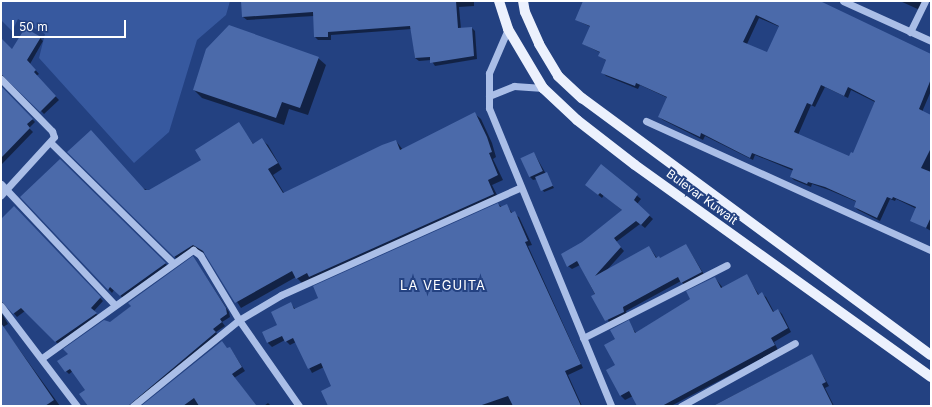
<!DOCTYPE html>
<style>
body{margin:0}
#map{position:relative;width:932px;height:407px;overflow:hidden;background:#234181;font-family:Inter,sans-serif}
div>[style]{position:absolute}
.green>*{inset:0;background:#37599f}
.shadow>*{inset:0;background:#0007}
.building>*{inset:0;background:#4b6aaa;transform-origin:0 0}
.minor>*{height:7px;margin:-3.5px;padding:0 3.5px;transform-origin:3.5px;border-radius:3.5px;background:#aabee7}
.major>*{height:10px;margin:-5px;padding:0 5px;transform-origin:5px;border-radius:5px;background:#ecf1fd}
span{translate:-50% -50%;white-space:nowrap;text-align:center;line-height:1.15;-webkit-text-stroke:4px #234181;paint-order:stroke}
.street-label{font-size:12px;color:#fff}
.neighbourhood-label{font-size:13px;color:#fff;letter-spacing:1px}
.frame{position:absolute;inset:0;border:2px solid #fff;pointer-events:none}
.scale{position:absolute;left:12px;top:20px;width:114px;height:18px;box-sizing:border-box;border:2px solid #fff;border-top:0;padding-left:5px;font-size:12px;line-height:14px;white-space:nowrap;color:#fff;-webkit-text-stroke:3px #234181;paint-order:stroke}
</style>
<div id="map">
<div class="green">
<i style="clip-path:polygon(1px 1px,230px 1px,226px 15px,197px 40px,169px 132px,134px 163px,39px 58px,45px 34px,18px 19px,12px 31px,1px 20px)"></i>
</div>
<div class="shadow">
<i style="clip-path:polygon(242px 1px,474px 1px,474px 6px,459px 7px,461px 29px,472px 28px,475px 31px,477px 59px,435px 66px,431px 60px,419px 61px,415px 58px,412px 29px,331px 35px,331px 40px,318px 40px,315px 37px,314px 16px,247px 20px,243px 17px)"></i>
<i style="clip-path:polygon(evenodd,584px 1px,815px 1px,931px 55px,931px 91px,922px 112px,931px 116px,931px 231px,912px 220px,917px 209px,896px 199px,895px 201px,890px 199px,880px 221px,858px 210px,855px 207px,857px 202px,829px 190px,812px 184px,811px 187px,794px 180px,791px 177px,794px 171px,755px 155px,753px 160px,705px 136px,703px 140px,663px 120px,659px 117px,668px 98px,640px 85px,638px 89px,606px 76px,602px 72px,607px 61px,599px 56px,601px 53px,583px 44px,591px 27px,576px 20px,584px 1px,759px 18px,780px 27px,767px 54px,747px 44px,759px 18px,584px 1px,825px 87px,848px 98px,851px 90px,875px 102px,854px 154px,849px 157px,798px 135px,811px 105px,815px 107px,825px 87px)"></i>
<i style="clip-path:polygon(900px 1px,927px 1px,922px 11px)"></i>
<i style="clip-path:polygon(40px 38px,43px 41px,30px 64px,39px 74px,36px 76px,59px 100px,44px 114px,9px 78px,1px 79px,1px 39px,12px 51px)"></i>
<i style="clip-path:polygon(318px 58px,326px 65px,308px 115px,289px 109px,284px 125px,202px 98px,194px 90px)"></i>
<i style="clip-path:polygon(1px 87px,35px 122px,29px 128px,33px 132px,1px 165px)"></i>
<i style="clip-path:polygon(475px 114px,481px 119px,492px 143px,496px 157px,493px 159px,503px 180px,492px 185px,499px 199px,303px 284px,296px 277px,241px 308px,206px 254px,199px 250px,180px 262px,68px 152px,149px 191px,202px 160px,239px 124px,254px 145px,262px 140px,268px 145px,282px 169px,273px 175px,284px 193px,396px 141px,403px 150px)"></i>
<i style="clip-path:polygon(534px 153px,554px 188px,544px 192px,537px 179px,533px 180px,529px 176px)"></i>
<i style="clip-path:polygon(60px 160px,169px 267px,124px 299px,114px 290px,112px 293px,22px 197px)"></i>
<i style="clip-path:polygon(601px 166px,641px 199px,637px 204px,653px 219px,645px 228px,640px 224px,616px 242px,624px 251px,607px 270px,649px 247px,657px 258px,660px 259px,686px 245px,705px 276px,685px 286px,681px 281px,626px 311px,627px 315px,610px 324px,580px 265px,572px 269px,568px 266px,582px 243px,623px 211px,604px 195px,602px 198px,590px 188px)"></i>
<i style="clip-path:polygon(498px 204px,502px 207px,506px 205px,513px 214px,519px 217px,532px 245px,528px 246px,583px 368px,568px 375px,582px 406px,329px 406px,333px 386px,324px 367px,312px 373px,296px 342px,290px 345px,285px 340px,272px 347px,268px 343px,264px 333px,279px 326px,291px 304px,296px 310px)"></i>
<i style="clip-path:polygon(14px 207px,103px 301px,94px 311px,99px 317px,59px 345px,25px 311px,17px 317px,7px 305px,1px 307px,1px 221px)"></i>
<i style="clip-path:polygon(193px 257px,229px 312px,230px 317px,222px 322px,225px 326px,216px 332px,218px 336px,128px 406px,91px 406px,86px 390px,73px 371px,69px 374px,66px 371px,110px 323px)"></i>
<i style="clip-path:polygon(746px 275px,759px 295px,762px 294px,766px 297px,774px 312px,778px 310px,782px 314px,791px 332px,774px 342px,778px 350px,671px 406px,639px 406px,633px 396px,625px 400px,621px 396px,607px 370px,617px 365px,617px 339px,628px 322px,636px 333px,691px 299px,715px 278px,723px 288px)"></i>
<i style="clip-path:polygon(1px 312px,8px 324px,3px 327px,60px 406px,1px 406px)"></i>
<i style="clip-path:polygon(230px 348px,245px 371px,234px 378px,257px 406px,156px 406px)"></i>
<i style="clip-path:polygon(811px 355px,829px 386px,825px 388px,834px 406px,713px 406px)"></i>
<i style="clip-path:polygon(268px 403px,271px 406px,264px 406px)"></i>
</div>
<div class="building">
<i style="clip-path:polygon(241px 1px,456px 1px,458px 28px,472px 27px,474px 56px,430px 63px,430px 57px,415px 58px,410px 26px,328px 32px,328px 37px,314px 37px,313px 12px,242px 17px)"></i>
<i style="clip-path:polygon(evenodd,583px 1px,820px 1px,931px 54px,931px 79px,919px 109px,931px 115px,931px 148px,921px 168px,931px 172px,931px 217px,926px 228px,910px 221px,916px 207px,893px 197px,892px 199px,887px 197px,877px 218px,854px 207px,856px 201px,825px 187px,808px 182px,807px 184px,790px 177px,793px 169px,752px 153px,750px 158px,701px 133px,700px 137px,658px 117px,667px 97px,636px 83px,635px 86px,601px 73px,606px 60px,598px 56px,600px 52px,582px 44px,590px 26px,575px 20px,583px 1px,756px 15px,779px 26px,767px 52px,743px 42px,756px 15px,583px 1px,821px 85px,844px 96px,848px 87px,875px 101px,853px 153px,851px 152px,849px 156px,794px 132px,807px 103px,812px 105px,821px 85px)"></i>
<i style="clip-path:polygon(229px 25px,319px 57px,300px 108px,282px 102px,276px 118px,193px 90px,206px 49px)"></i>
<i style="clip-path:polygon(25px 28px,41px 37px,27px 60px,36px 70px,34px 72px,56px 96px,40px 112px,1px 74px,1px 38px,12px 49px)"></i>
<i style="clip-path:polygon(1px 86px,33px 119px,27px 124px,30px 128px,1px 158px)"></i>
<i style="clip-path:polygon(475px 112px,487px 137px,492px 152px,489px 153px,498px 175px,488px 180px,494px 194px,309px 277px,307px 273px,296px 279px,292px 271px,235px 303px,203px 251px,193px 245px,174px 257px,67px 152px,91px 130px,145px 190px,149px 190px,201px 160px,195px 150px,239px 122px,253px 144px,262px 138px,278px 163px,268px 169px,283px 193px,382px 145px,396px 140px,400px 150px)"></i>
<i style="left:534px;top:152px;width:21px;height:15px;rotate:65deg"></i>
<i style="clip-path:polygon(60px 159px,166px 263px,120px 296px,110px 287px,108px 290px,20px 197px)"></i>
<i style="clip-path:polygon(601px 164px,638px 194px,634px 200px,650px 215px,641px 225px,636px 221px,614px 238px,621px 247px,595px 276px,649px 246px,656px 258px,659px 256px,660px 258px,686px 244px,702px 272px,681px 283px,678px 277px,623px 307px,624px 312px,605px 321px,591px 296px,595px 294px,577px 261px,567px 267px,561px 254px,582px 242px,622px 210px,600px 193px,598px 195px,585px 185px)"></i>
<i style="left:547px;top:172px;width:15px;height:13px;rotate:67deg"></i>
<i style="clip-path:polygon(498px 203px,500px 207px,507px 204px,511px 213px,515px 211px,528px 241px,525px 242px,581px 364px,565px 371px,581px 406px,513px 406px,508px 396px,479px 406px,328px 406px,321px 391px,331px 386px,321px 363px,308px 369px,293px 338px,285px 342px,282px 336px,267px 343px,262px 332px,277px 325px,271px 312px,291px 302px,294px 309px,318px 298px,313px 286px)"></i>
<i style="clip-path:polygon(14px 206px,101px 297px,91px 308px,97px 313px,55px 342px,21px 308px,13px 314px,1px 301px,1px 219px)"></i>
<i style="clip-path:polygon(193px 256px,226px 308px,227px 314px,220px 319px,222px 322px,213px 329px,216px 332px,128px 406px,88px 406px,79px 394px,85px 390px,70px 369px,65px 372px,57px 361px,68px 354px,63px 349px,104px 320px,110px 322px,131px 306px,128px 303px)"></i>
<i style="clip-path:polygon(747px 274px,758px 295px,762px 292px,773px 312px,778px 309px,788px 328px,771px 338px,775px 345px,662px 406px,637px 406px,629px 391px,620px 396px,606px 370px,615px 365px,604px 345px,615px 339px,610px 330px,629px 320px,635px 333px,690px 299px,686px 291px,715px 277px,721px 288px)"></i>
<i style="clip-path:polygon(1px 323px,54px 400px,45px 406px,1px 406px)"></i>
<i style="clip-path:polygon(222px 341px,227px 348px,230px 347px,242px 367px,232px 374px,257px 406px,199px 406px,194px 398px,183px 406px,141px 406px)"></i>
<i style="clip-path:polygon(812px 354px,826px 382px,822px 384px,833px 406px,713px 406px)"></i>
</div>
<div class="minor">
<i style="left:843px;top:1px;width:97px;rotate:24.4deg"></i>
<i style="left:508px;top:29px;width:48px;rotate:113.4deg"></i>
<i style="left:489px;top:73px;width:35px;rotate:90deg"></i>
<i style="left:489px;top:108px;width:322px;rotate:67.7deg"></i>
<i style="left:910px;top:32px;width:34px;rotate:-64deg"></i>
<i style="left:1px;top:79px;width:73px;rotate:45.6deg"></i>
<i style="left:52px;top:131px;width:6px;rotate:72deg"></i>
<i style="left:54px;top:137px;width:79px;rotate:132.4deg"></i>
<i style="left:489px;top:96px;width:27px;rotate:-22deg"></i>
<i style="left:514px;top:86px;width:29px;rotate:4deg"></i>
<i style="left:646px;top:121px;width:313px;rotate:24.4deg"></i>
<i style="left:51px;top:143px;width:171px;rotate:44.5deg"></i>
<i style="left:1px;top:184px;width:166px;rotate:46.7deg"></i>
<i style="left:1px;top:306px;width:126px;rotate:52.8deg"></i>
<i style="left:583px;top:338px;width:161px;rotate:-26.9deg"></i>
<i style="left:42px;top:358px;width:186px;rotate:-35.6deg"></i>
<i style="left:193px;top:250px;width:9px;rotate:36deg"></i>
<i style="left:200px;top:255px;width:76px;rotate:59deg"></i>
<i style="left:239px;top:320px;width:105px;rotate:55.1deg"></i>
<i style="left:133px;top:406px;width:136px;rotate:-39.1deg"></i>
<i style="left:239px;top:320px;width:49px;rotate:-30.8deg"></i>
<i style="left:281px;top:295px;width:263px;rotate:-24.2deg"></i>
<i style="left:681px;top:406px;width:130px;rotate:-28.9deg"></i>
</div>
<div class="major">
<i style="left:499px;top:1px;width:29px;rotate:72deg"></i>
<i style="left:508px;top:29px;width:69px;rotate:59.3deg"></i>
<i style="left:543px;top:88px;width:47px;rotate:43.3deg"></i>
<i style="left:577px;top:120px;width:73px;rotate:37.8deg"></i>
<i style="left:635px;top:165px;width:364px;rotate:35.6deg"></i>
<i style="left:523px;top:1px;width:11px;rotate:80deg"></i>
<i style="left:525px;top:12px;width:35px;rotate:66deg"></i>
<i style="left:539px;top:44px;width:37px;rotate:59deg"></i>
<i style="left:558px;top:76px;width:33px;rotate:43deg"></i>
<i style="left:582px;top:98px;width:433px;rotate:36.4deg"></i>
</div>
<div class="street-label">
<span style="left:702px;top:197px;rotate:36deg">Bulevar Kuwait</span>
</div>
<div class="neighbourhood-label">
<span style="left:443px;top:285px">LA VEGUITA</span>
</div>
<div class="frame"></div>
<div class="scale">50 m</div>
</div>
